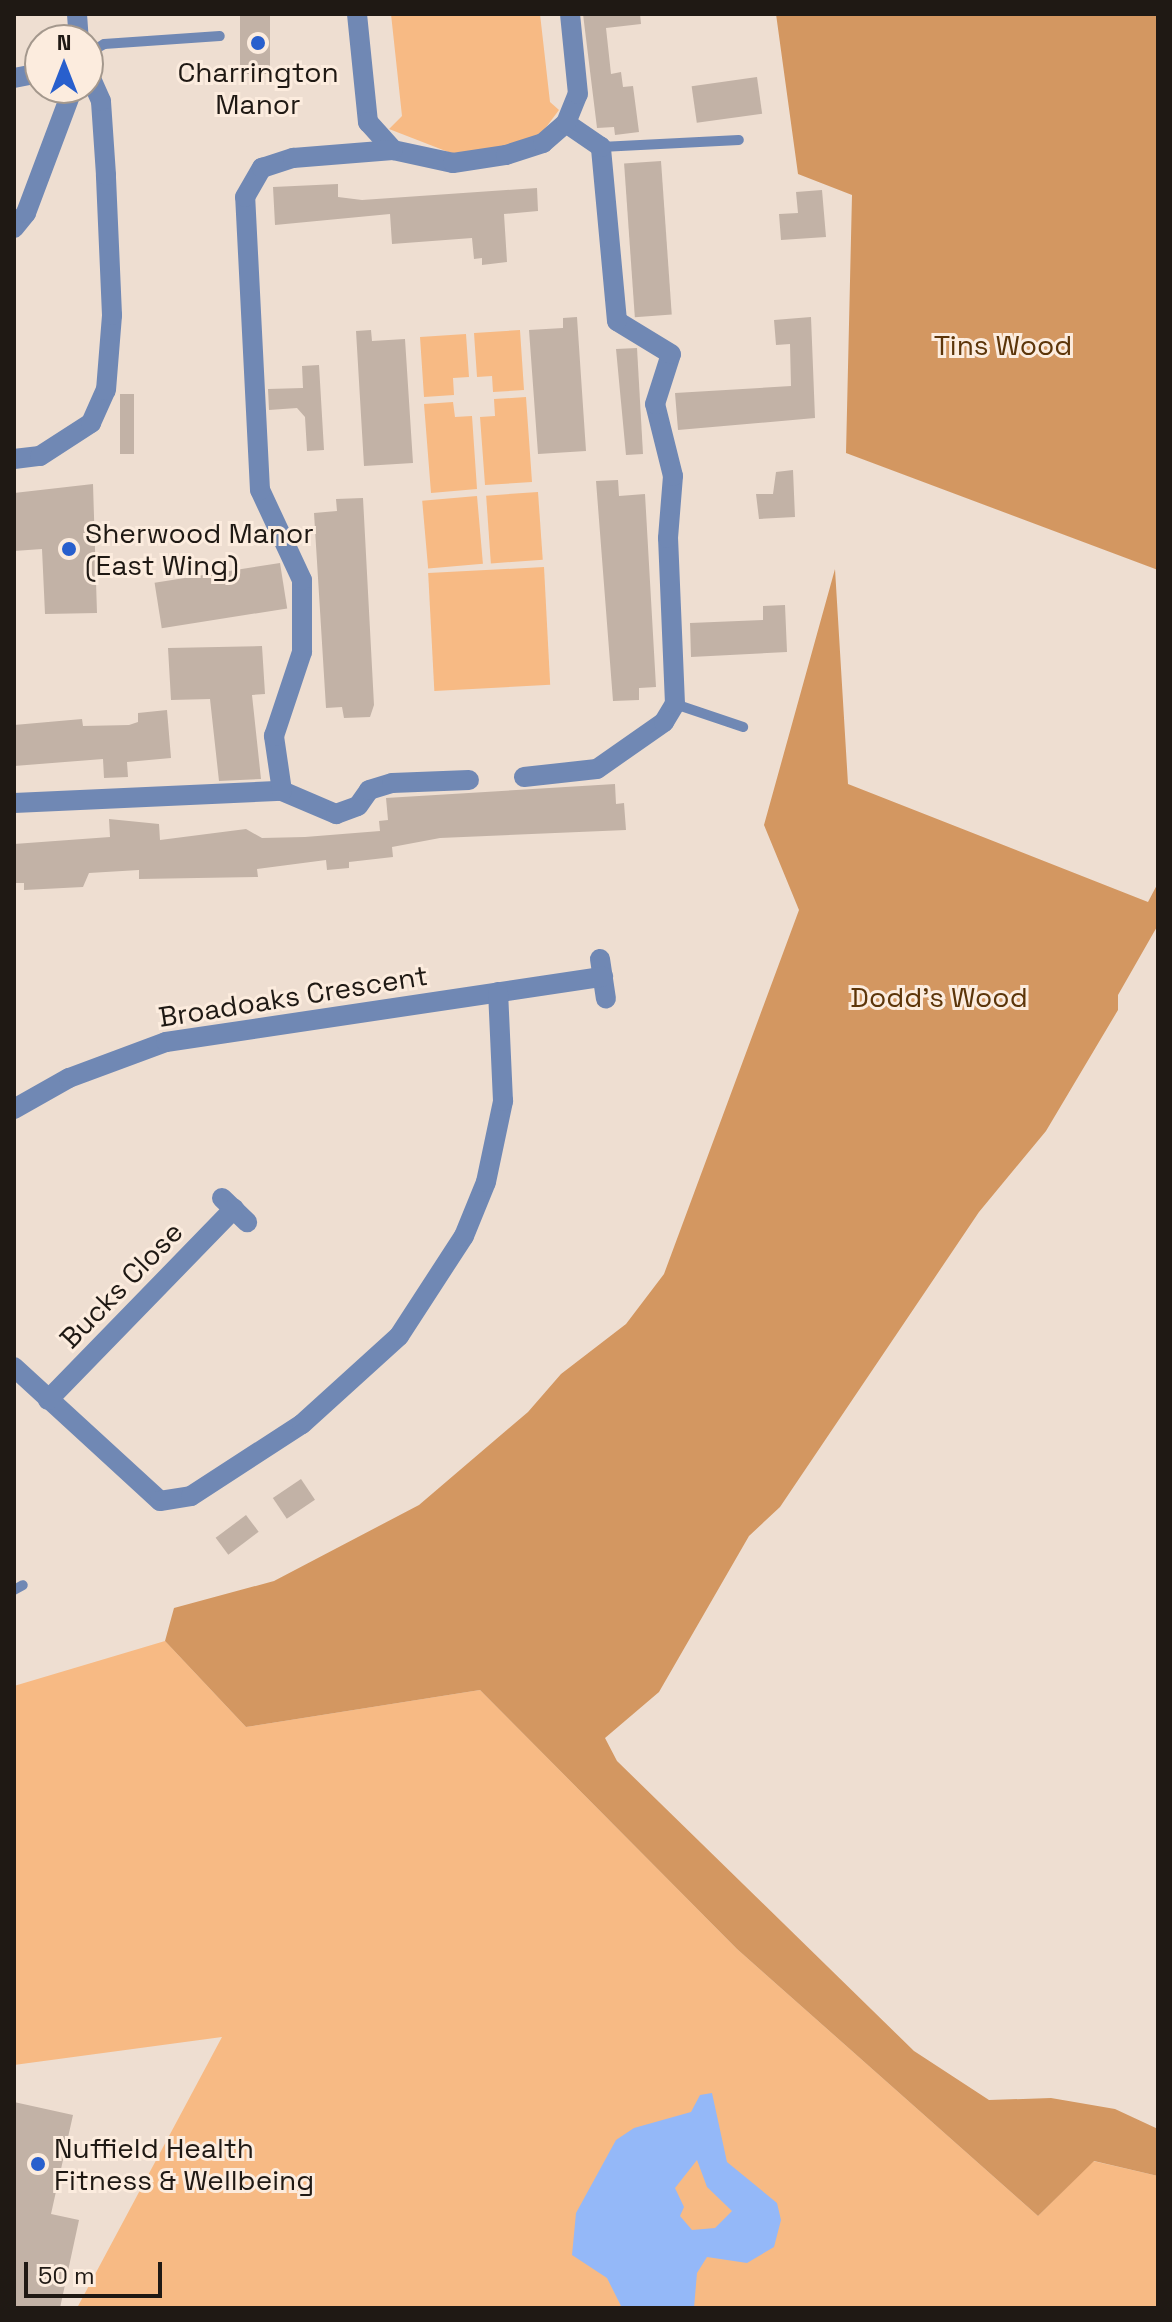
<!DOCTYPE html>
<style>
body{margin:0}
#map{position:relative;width:1172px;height:2322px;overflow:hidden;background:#eeded1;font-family:"Space Grotesk",sans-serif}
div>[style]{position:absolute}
.green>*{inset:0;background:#f7ba84;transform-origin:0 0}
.forest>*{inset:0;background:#d39761}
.water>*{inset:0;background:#94b8f8}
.building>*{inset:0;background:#c2b2a6;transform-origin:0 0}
.service>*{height:10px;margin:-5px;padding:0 5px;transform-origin:5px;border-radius:5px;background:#7088b4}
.minor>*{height:20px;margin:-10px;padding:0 10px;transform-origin:10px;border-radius:10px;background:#7088b4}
.dots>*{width:22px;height:22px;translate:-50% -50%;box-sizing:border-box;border:4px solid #fcecde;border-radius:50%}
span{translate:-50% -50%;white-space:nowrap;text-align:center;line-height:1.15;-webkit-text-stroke:6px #fcecde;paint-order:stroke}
.poi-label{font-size:28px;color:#1f1914}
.left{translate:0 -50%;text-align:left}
.park-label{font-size:28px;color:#5c3509}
.street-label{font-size:28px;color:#1f1914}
.frame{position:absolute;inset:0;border:16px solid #1f1914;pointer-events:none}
.north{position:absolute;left:24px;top:24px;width:80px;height:80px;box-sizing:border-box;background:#fcecde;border:2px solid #a4988d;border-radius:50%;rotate:0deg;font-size:22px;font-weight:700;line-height:32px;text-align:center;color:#1f1914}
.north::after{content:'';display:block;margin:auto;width:28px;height:36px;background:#285fcd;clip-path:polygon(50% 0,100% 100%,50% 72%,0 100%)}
.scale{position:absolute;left:24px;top:2262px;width:138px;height:36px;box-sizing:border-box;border:4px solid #1f1914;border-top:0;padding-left:10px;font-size:24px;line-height:28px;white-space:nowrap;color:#1f1914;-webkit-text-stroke:6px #fcecde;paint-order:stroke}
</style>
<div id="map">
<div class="green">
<i style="clip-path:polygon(391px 14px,540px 14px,550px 102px,559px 110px,541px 134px,517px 147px,456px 155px,389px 129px,402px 116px)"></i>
<i style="clip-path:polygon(520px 330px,524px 390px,493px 392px,492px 376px,477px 377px,474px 333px)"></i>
<i style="clip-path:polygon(466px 334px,469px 377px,453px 378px,454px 395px,424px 397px,420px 337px)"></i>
<i style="clip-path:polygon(526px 397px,532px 482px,485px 485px,480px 417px,495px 416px,494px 399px)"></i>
<i style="clip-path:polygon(453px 402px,455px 417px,472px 416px,477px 489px,431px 493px,424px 404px)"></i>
<i style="left:538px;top:492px;width:68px;height:52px;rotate:86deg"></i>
<i style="left:477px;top:496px;width:68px;height:55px;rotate:85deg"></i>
<i style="left:544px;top:567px;width:118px;height:116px;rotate:87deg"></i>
<i style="clip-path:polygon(165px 1641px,246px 1727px,480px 1690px,737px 1949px,1038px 2216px,1093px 2161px,1158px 2176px,1158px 2308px,77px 2308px,222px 2037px,14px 2065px,14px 1686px)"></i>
</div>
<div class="forest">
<i style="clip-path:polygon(776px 14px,1158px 14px,1158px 570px,846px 453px,852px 195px,798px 174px)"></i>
<i style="clip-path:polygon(835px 569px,848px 784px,1148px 902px,1158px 883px,1158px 925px,1118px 995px,1118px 1010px,1046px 1131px,979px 1212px,780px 1507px,749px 1536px,659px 1692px,605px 1738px,617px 1761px,914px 2051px,989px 2100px,1051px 2098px,1115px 2109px,1158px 2129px,1158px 2176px,1094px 2161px,1038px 2216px,737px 1949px,480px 1690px,246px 1727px,165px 1641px,174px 1608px,274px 1581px,419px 1505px,528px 1412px,561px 1374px,626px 1324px,664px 1274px,799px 910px,764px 825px)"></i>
</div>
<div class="water">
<i style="clip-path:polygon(evenodd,712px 2093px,727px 2162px,777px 2203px,781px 2220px,774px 2247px,747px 2263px,707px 2257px,697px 2273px,694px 2308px,622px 2308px,607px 2278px,572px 2255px,576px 2213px,616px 2140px,634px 2128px,691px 2112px,700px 2095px,712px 2093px,697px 2160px,707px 2187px,732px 2211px,715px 2228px,692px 2230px,680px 2216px,684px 2207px,675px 2188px,697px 2160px)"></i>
</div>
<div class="building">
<i style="left:240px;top:14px;width:30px;height:60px"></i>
<i style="clip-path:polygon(583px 14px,640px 14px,641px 24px,606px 28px,611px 74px,621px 72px,623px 87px,633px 86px,639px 132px,615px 135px,614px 127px,597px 128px)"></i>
<i style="left:757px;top:77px;width:37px;height:66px;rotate:82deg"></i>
<i style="left:661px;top:161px;width:154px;height:37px;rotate:86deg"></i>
<i style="clip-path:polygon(338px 184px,338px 197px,362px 200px,537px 188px,538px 211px,504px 214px,507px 262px,482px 265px,482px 258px,474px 259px,472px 238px,392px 244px,390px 214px,275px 225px,273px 187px)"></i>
<i style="clip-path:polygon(822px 190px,826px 237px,781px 240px,779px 214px,798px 213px,796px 192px)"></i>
<i style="clip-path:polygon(577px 317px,586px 451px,538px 454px,529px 330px,563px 328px,563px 318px)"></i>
<i style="clip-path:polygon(811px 317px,815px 418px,678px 430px,675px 393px,791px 386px,790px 344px,776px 345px,774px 320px)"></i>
<i style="clip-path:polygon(371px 330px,372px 341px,405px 339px,413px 463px,364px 466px,356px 331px)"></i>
<i style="clip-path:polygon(637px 348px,643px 454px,626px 455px,616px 349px)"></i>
<i style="clip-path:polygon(319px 365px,324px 450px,307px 451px,305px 417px,297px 408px,269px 410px,268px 389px,303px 388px,302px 366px)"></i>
<i style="left:120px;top:394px;width:14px;height:60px"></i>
<i style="clip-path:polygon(793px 470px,795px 517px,759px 519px,756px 494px,773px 494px,776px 472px)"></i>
<i style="clip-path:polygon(618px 480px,619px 496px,645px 494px,656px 687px,639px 688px,639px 700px,613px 701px,596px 481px)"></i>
<i style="clip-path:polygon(93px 484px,97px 613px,45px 614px,42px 549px,14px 551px,14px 493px)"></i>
<i style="clip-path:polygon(363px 498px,374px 705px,370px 717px,344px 718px,342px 707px,326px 708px,314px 513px,337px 511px,336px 499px)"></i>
<i style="left:280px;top:563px;width:46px;height:127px;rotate:81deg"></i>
<i style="clip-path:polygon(785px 605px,787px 652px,691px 657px,690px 623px,763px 620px,763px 606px)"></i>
<i style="clip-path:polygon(262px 646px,265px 694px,252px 695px,261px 779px,219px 781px,210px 699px,171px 700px,168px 648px)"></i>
<i style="clip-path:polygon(167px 710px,171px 758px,127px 762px,128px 777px,104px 778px,103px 759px,14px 766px,14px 725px,82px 719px,83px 726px,129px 725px,138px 722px,138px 713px)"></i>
<i style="clip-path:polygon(615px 784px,616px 804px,624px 803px,626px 830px,440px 838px,392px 847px,393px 857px,349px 862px,349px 868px,327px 870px,326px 860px,257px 869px,258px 877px,139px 879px,139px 870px,89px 873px,83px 887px,24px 890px,24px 883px,16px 883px,14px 844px,110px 837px,109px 819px,159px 824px,160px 840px,246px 829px,262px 838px,305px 837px,380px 831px,379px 821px,388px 820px,386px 798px)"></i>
<i style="left:301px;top:1479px;width:25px;height:34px;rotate:56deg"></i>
<i style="left:246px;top:1515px;width:21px;height:38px;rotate:53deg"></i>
<i style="clip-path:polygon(14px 2102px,73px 2115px,51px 2214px,79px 2220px,60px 2308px,14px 2308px)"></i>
</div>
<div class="service">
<i style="left:88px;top:53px;width:18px;rotate:-29deg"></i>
<i style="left:104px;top:44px;width:116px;rotate:-3.9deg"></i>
<i style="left:601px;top:147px;width:138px;rotate:-2.9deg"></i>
<i style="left:675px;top:704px;width:72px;rotate:18.7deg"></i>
<i style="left:14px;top:1590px;width:10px;rotate:-29deg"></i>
</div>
<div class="minor">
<i style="left:77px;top:14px;width:26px;rotate:86deg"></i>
<i style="left:357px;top:14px;width:109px;rotate:84.2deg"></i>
<i style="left:368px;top:122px;width:38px;rotate:48deg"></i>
<i style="left:393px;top:150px;width:61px;rotate:12.2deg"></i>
<i style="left:453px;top:163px;width:54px;rotate:-8.6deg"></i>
<i style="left:506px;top:155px;width:39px;rotate:-18deg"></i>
<i style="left:543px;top:143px;width:30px;rotate:-41deg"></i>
<i style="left:14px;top:78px;width:26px;rotate:-11deg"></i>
<i style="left:14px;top:228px;width:19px;rotate:-51deg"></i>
<i style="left:26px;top:213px;width:134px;rotate:-69.4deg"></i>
<i style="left:14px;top:459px;width:26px;rotate:-7deg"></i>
<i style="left:40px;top:456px;width:61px;rotate:-32.9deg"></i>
<i style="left:91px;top:423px;width:36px;rotate:-66deg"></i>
<i style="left:106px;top:390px;width:75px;rotate:-85.4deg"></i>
<i style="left:112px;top:315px;width:140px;rotate:-92.5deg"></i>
<i style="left:106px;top:175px;width:74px;rotate:-93.9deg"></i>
<i style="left:101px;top:101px;width:32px;rotate:-114deg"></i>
<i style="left:524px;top:777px;width:73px;rotate:-6.3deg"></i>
<i style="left:597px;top:769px;width:82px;rotate:-35deg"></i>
<i style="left:664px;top:722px;width:21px;rotate:-59deg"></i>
<i style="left:675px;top:704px;width:166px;rotate:-92.4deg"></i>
<i style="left:668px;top:538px;width:62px;rotate:-85.4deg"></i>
<i style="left:673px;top:476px;width:74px;rotate:-104deg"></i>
<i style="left:655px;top:404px;width:52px;rotate:-72.3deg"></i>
<i style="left:671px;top:354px;width:63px;rotate:-148.6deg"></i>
<i style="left:617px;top:321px;width:175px;rotate:-95.3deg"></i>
<i style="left:601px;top:147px;width:42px;rotate:-145.6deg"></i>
<i style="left:566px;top:123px;width:31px;rotate:-68deg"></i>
<i style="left:578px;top:94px;width:80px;rotate:-95.7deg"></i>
<i style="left:282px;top:791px;width:59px;rotate:23.1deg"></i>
<i style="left:336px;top:814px;width:23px;rotate:-20deg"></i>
<i style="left:358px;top:806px;width:19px;rotate:-55deg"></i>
<i style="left:369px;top:790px;width:24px;rotate:-17deg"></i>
<i style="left:392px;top:783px;width:77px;rotate:-2.2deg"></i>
<i style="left:14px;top:803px;width:268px;rotate:-2.6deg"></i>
<i style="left:282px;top:791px;width:56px;rotate:-98.3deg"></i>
<i style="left:274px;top:736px;width:89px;rotate:-71.6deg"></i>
<i style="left:302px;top:652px;width:72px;rotate:-90deg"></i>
<i style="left:302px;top:580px;width:99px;rotate:-115deg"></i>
<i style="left:260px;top:490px;width:293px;rotate:-92.9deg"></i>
<i style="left:245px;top:197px;width:34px;rotate:-60deg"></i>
<i style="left:262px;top:168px;width:33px;rotate:-18deg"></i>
<i style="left:293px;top:158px;width:100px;rotate:-4.6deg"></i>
<i style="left:600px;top:959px;width:40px;rotate:81.5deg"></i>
<i style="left:14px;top:1109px;width:63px;rotate:-29.4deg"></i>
<i style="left:69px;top:1078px;width:103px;rotate:-20.4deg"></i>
<i style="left:166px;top:1042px;width:442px;rotate:-8.5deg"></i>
<i style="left:222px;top:1198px;width:35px;rotate:44deg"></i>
<i style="left:14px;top:1367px;width:198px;rotate:42.5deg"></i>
<i style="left:160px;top:1501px;width:31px;rotate:-9deg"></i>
<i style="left:191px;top:1496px;width:132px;rotate:-33deg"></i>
<i style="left:302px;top:1424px;width:131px;rotate:-42.2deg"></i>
<i style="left:399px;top:1336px;width:119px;rotate:-57deg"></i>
<i style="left:464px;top:1236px;width:58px;rotate:-67.8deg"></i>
<i style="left:486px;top:1182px;width:83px;rotate:-78.1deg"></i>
<i style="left:503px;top:1101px;width:109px;rotate:-92.6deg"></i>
<i style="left:48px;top:1400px;width:267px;rotate:-45.8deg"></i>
</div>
<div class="dots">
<i style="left:258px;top:43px;background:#285fcd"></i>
<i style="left:69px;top:549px;background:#285fcd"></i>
<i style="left:38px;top:2164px;background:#285fcd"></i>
</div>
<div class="poi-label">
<span style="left:258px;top:88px">Charrington<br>Manor</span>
<span class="left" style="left:85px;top:549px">Sherwood Manor<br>(East Wing)</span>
<span class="left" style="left:54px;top:2164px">Nuffield Health<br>Fitness &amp; Wellbeing</span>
</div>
<div class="park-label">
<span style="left:1003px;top:345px">Tins Wood</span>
<span style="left:939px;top:997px">Dodd's Wood</span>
</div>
<div class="street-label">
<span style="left:293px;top:996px;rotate:-9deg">Broadoaks Crescent</span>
<span style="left:121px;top:1285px;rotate:-46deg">Bucks Close</span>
</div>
<div class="frame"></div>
<div class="north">N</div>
<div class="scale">50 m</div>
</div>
